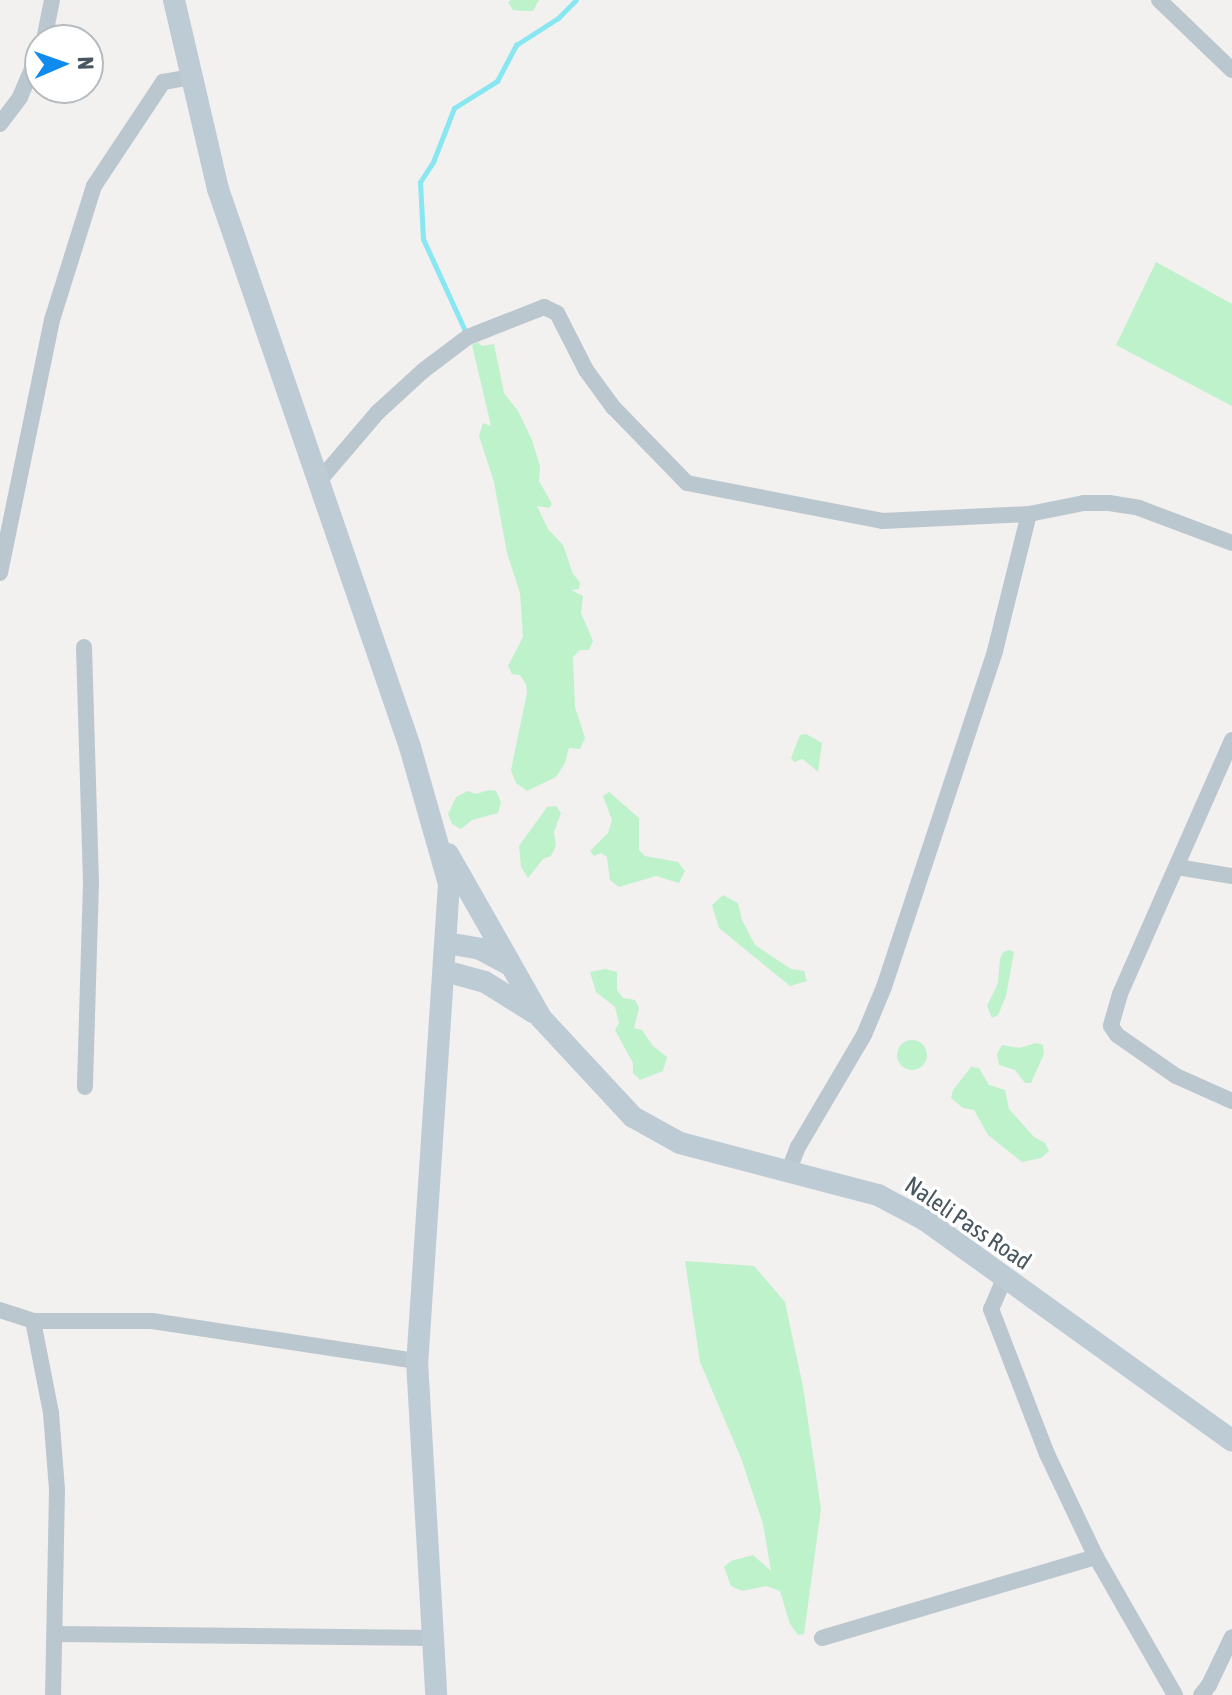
<!DOCTYPE html>
<style>
body{margin:0}
#map{position:relative;width:1232px;height:1695px;overflow:hidden;background:#f3f0f0;font-family:"Asap Condensed",sans-serif}
div>[style]{position:absolute}
.green>*{inset:0;background:#bdf2cb}
.round{border-radius:50%}
.stream>*{height:5px;margin:-2.5px;padding:0 2.5px;transform-origin:2.5px;border-radius:2.5px;background:#88e7f1}
.minor>*{height:16px;margin:-8px;padding:0 8px;transform-origin:8px;border-radius:8px;background:#bbc7ce}
.secondary>*{height:22px;margin:-11px;padding:0 11px;transform-origin:11px;border-radius:11px;background:#bdcbd5}
span{translate:-50% -50%;white-space:nowrap;text-align:center;line-height:1.15;-webkit-text-stroke:7px #fff;paint-order:stroke}
.street-label{font-size:24px;color:#47565f}
.north{position:absolute;left:24px;top:24px;width:80px;height:80px;box-sizing:border-box;background:#fff;border:2px solid #b5bbbf;border-radius:50%;rotate:88deg;font-size:22px;font-weight:700;line-height:32px;text-align:center;color:#47565f}
.north::after{content:'';display:block;margin:auto;width:28px;height:36px;background:#0f8aed;clip-path:polygon(50% 0,100% 100%,50% 72%,0 100%)}
</style>
<div id="map">
<div class="green">
<i style="clip-path:polygon(511px 0,539px 0,533px 11px,523px 11px,513px 10px,508px 2px)"></i>
<i style="clip-path:polygon(1156px 262px,1232px 304px,1232px 406px,1116px 345px)"></i>
<i style="clip-path:polygon(478px 342px,482px 346px,494px 344px,504px 393px,518px 411px,532px 440px,540px 466px,539px 481px,552px 504px,549px 508px,537px 506px,548px 529px,563px 545px,573px 574px,580px 582px,579px 589px,571px 590px,583px 596px,581px 613px,593px 641px,589px 650px,580px 650px,573px 657px,575px 707px,585px 738px,580px 749px,569px 748px,565px 763px,556px 777px,527px 791px,516px 783px,511px 770px,527px 693px,526px 684px,520px 675px,512px 674px,508px 666px,523px 637px,520px 593px,507px 553px,494px 482px,479px 436px,483px 423px,491px 426px,472px 345px)"></i>
<i style="clip-path:polygon(806px 734px,822px 743px,818px 772px,803px 759px,794px 762px,791px 758px,800px 735px)"></i>
<i style="clip-path:polygon(489px 790px,496px 791px,501px 802px,498px 813px,472px 820px,461px 829px,452px 824px,448px 814px,456px 797px,468px 791px,476px 794px)"></i>
<i style="clip-path:polygon(609px 792px,639px 818px,639px 850px,645px 856px,678px 862px,685px 871px,679px 883px,656px 876px,619px 887px,610px 880px,607px 857px,601px 853px,594px 856px,590px 851px,608px 833px,612px 820px,603px 796px)"></i>
<i style="clip-path:polygon(556px 806px,561px 813px,554px 832px,556px 846px,551px 856px,543px 859px,528px 878px,521px 867px,519px 846px,547px 807px)"></i>
<i style="clip-path:polygon(723px 895px,738px 903px,742px 920px,755px 945px,791px 969px,804px 971px,807px 981px,790px 986px,719px 928px,712px 905px)"></i>
<i style="clip-path:polygon(1009px 950px,1014px 952px,1006px 996px,998px 1015px,992px 1018px,987px 1006px,998px 983px,1000px 959px,1003px 952px)"></i>
<i style="clip-path:polygon(605px 969px,617px 972px,617px 990px,623px 998px,635px 1000px,639px 1008px,634px 1028px,642px 1030px,653px 1046px,667px 1057px,663px 1071px,640px 1080px,633px 1073px,633px 1063px,615px 1030px,619px 1023px,615px 1007px,596px 992px,590px 972px)"></i>
<i class="round" style="left:897px;top:1040px;width:30px;height:30px"></i>
<i style="clip-path:polygon(1036px 1043px,1043px 1045px,1044px 1054px,1031px 1083px,1025px 1083px,1015px 1070px,999px 1065px,997px 1054px,1002px 1045px,1019px 1048px)"></i>
<i style="clip-path:polygon(971px 1067px,979px 1068px,989px 1085px,1005px 1090px,1009px 1109px,1034px 1137px,1045px 1143px,1049px 1151px,1041px 1158px,1022px 1162px,988px 1135px,974px 1110px,963px 1108px,951px 1098px,953px 1090px)"></i>
<i style="clip-path:polygon(685px 1261px,754px 1266px,785px 1302px,803px 1387px,821px 1509px,804px 1634px,798px 1635px,790px 1624px,780px 1591px,766px 1586px,742px 1591px,731px 1586px,724px 1567px,731px 1561px,753px 1555px,771px 1571px,763px 1524px,741px 1458px,700px 1362px)"></i>
</div>
<div class="stream">
<i style="left:467px;top:335px;width:106px;rotate:-114.6deg"></i>
<i style="left:423px;top:239px;width:57px;rotate:-93deg"></i>
<i style="left:420px;top:182px;width:24px;rotate:-57deg"></i>
<i style="left:433px;top:162px;width:58px;rotate:-68.7deg"></i>
<i style="left:454px;top:108px;width:51px;rotate:-32.1deg"></i>
<i style="left:497px;top:81px;width:41px;rotate:-62.2deg"></i>
<i style="left:516px;top:45px;width:50px;rotate:-32.7deg"></i>
<i style="left:558px;top:18px;width:25px;rotate:-45deg"></i>
</div>
<div class="minor">
<i style="left:1159px;top:0;width:101px;rotate:43.8deg"></i>
<i style="left:44px;top:40px;width:41px;rotate:-78.7deg"></i>
<i style="left:0;top:124px;width:34px;rotate:-53deg"></i>
<i style="left:20px;top:97px;width:51px;rotate:-66.9deg"></i>
<i style="left:319px;top:481px;width:91px;rotate:-49.5deg"></i>
<i style="left:378px;top:412px;width:62px;rotate:-42.4deg"></i>
<i style="left:424px;top:370px;width:55px;rotate:-36.9deg"></i>
<i style="left:468px;top:337px;width:82px;rotate:-21.5deg"></i>
<i style="left:544px;top:307px;width:14px;rotate:25deg"></i>
<i style="left:557px;top:313px;width:64px;rotate:63deg"></i>
<i style="left:586px;top:370px;width:46px;rotate:53.9deg"></i>
<i style="left:613px;top:407px;width:106px;rotate:45.8deg"></i>
<i style="left:687px;top:483px;width:199px;rotate:11deg"></i>
<i style="left:882px;top:521px;width:147px;rotate:-2.7deg"></i>
<i style="left:1029px;top:514px;width:56px;rotate:-11.3deg"></i>
<i style="left:1084px;top:503px;width:25px"></i>
<i style="left:1109px;top:503px;width:30px;rotate:9deg"></i>
<i style="left:1139px;top:508px;width:99px;rotate:20.6deg"></i>
<i style="left:0;top:573px;width:258px;rotate:-78.4deg"></i>
<i style="left:52px;top:320px;width:140px;rotate:-72.6deg"></i>
<i style="left:94px;top:186px;width:125px;rotate:-56.4deg"></i>
<i style="left:163px;top:82px;width:27px;rotate:-10deg"></i>
<i style="left:84px;top:647px;width:235px;rotate:88.3deg"></i>
<i style="left:91px;top:882px;width:205px;rotate:91.7deg"></i>
<i style="left:1232px;top:740px;width:278px;rotate:113.8deg"></i>
<i style="left:1120px;top:994px;width:33px;rotate:106deg"></i>
<i style="left:1111px;top:1026px;width:11px;rotate:56deg"></i>
<i style="left:1117px;top:1035px;width:72px;rotate:34.8deg"></i>
<i style="left:1176px;top:1076px;width:61px;rotate:24.1deg"></i>
<i style="left:1177px;top:867px;width:56px;rotate:9.3deg"></i>
<i style="left:789px;top:1170px;width:25px;rotate:-69deg"></i>
<i style="left:798px;top:1147px;width:130px;rotate:-59.5deg"></i>
<i style="left:864px;top:1035px;width:52px;rotate:-67.4deg"></i>
<i style="left:884px;top:987px;width:354px;rotate:-71.7deg"></i>
<i style="left:995px;top:651px;width:141px;rotate:-76.1deg"></i>
<i style="left:1004px;top:1279px;width:33px;rotate:113deg"></i>
<i style="left:991px;top:1309px;width:155px;rotate:68.9deg"></i>
<i style="left:1047px;top:1454px;width:114px;rotate:64.6deg"></i>
<i style="left:1096px;top:1557px;width:159px;rotate:60.2deg"></i>
<i style="left:0;top:1310px;width:35px;rotate:18deg"></i>
<i style="left:33px;top:1321px;width:119px"></i>
<i style="left:152px;top:1321px;width:268px;rotate:8.6deg"></i>
<i style="left:33px;top:1321px;width:94px;rotate:78.9deg"></i>
<i style="left:51px;top:1413px;width:77px;rotate:85.5deg"></i>
<i style="left:57px;top:1490px;width:205px;rotate:91.1deg"></i>
<i style="left:56px;top:1634px;width:377px;rotate:0.6deg"></i>
<i style="left:822px;top:1638px;width:286px;rotate:-16.5deg"></i>
<i style="left:1201px;top:1695px;width:13px;rotate:-51deg"></i>
<i style="left:1209px;top:1685px;width:53px;rotate:-64.4deg"></i>
</div>
<div class="secondary">
<i style="left:174px;top:0;width:194px;rotate:76.9deg"></i>
<i style="left:218px;top:189px;width:590px;rotate:71.01deg"></i>
<i style="left:410px;top:747px;width:142px;rotate:74.1deg"></i>
<i style="left:449px;top:884px;width:478px;rotate:93.8deg"></i>
<i style="left:417px;top:1361px;width:335px;rotate:86.7deg"></i>
<i style="left:448px;top:854px;width:189px;rotate:60.4deg"></i>
<i style="left:541px;top:1018px;width:135px;rotate:47.1deg"></i>
<i style="left:633px;top:1117px;width:54px;rotate:29deg"></i>
<i style="left:680px;top:1143px;width:205px;rotate:14.7deg"></i>
<i style="left:878px;top:1195px;width:53px;rotate:28deg"></i>
<i style="left:925px;top:1220px;width:378px;rotate:35.7deg"></i>
<i style="left:447px;top:943px;width:34px;rotate:10deg"></i>
<i style="left:480px;top:949px;width:32px;rotate:28deg"></i>
<i style="left:445px;top:971px;width:41px;rotate:15.4deg"></i>
<i style="left:485px;top:982px;width:57px;rotate:32deg"></i>
</div>
<div class="street-label">
<span style="left:968px;top:1223px;rotate:34deg">Naleli Pass Road</span>
</div>
<div class="north">N</div>
</div>
